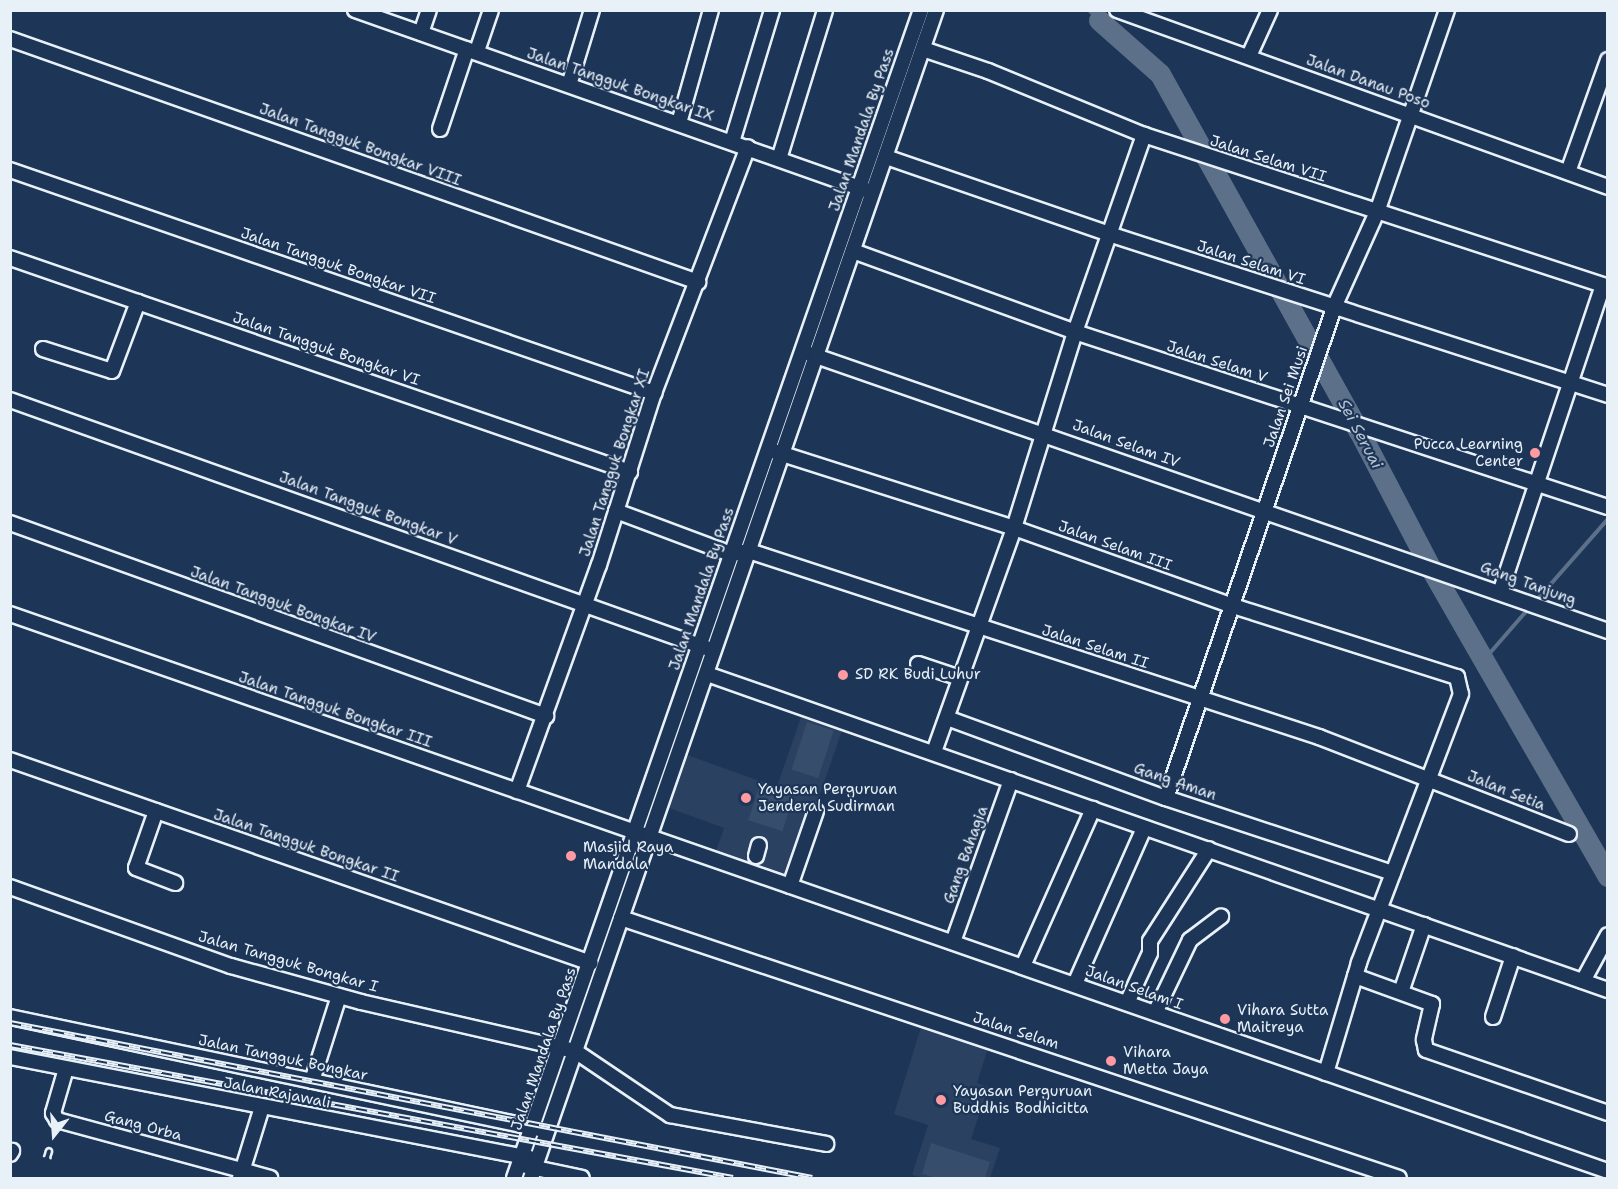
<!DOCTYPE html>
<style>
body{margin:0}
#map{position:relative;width:1618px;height:1189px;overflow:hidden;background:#1d3557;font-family:"Shantell Sans",sans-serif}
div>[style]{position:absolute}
.built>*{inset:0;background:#2a4162}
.green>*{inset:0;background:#374d6c;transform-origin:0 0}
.stream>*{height:4px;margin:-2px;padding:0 2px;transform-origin:2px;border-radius:2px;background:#5d7089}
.river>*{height:21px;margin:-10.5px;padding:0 10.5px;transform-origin:10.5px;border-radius:10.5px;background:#5d7089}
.roads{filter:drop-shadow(2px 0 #e8f1f8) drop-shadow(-2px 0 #e8f1f8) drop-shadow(0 2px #e8f1f8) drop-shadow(0 -2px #e8f1f8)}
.minor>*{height:14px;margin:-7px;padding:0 7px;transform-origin:7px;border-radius:7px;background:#1d3557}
.rail>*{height:6px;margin-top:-3px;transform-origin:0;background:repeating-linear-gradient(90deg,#1d3557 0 11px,#e8f1f8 0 22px);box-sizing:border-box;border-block:2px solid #e8f1f8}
.dots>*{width:16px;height:16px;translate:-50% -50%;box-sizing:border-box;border:3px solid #1d3557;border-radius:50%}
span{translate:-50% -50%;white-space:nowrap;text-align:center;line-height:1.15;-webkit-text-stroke:4.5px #1d3557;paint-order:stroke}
.street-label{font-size:15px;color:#e8f1f8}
.poi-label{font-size:15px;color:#e8f1f8}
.right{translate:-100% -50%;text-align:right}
.left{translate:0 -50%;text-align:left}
.water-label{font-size:16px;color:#b7c4d1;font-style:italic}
.frame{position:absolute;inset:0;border:12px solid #e8f1f8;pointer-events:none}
.north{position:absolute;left:24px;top:1105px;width:60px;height:60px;-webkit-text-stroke:4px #1d3557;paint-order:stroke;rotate:197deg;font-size:16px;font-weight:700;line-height:24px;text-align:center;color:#e8f1f8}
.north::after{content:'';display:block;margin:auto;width:21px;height:27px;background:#e8f1f8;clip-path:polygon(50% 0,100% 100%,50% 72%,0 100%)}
</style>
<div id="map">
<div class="built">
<i style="clip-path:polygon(803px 711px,844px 725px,790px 880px,715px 854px,724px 828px,669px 808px,687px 755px,777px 787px)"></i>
<i style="clip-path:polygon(922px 1024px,989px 1045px,977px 1083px,988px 1087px,971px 1139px,1000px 1148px,990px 1178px,924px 1178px,912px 1175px,928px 1125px,894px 1114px)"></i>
</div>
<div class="green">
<i style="left:807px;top:722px;width:28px;height:50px;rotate:18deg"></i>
<i style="left:760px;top:784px;width:36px;height:38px;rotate:18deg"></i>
<i style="clip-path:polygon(931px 1143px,990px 1162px,985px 1178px,936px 1178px,922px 1174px)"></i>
</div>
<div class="stream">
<i style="left:1089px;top:10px;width:14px;rotate:45deg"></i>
<i style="left:1535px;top:602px;width:111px;rotate:-48.7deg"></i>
<i style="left:1483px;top:661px;width:72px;rotate:-49deg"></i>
</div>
<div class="river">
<i style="left:1099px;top:20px;width:81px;rotate:41.5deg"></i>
<i style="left:1160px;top:74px;width:409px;rotate:60.9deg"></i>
<i style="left:1359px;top:431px;width:153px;rotate:62.4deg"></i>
<i style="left:1430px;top:567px;width:357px;rotate:60.1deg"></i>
</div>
<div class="roads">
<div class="minor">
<i style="left:355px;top:10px;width:544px;rotate:19.43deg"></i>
<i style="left:1117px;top:10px;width:522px;rotate:19.82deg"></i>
<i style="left:421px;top:33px;width:24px;rotate:-71deg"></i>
<i style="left:10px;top:39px;width:730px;rotate:19.45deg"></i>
<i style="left:923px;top:49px;width:69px;rotate:18.7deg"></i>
<i style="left:988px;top:71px;width:169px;rotate:22.3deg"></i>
<i style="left:1144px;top:135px;width:488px;rotate:18.1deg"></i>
<i style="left:477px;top:51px;width:43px;rotate:-71.1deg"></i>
<i style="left:1249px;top:56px;width:51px;rotate:-65.5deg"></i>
<i style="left:569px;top:85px;width:78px;rotate:-73deg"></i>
<i style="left:679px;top:123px;width:117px;rotate:-74.2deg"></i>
<i style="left:440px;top:129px;width:84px;rotate:-71.4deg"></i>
<i style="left:732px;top:142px;width:138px;rotate:-73.1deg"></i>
<i style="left:886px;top:157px;width:236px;rotate:19deg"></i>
<i style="left:1109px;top:234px;width:524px;rotate:17.88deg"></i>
<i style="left:779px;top:159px;width:156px;rotate:-72.8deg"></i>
<i style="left:10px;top:170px;width:682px;rotate:19.1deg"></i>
<i style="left:1568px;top:172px;width:119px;rotate:-70.3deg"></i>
<i style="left:853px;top:251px;width:236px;rotate:20deg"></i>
<i style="left:1075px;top:332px;width:561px;rotate:18.18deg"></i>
<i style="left:10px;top:258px;width:656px;rotate:19.04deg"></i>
<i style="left:43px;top:349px;width:72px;rotate:17.7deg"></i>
<i style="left:112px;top:371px;width:74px;rotate:-69.4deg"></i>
<i style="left:810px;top:354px;width:845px;rotate:19.14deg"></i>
<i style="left:10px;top:400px;width:742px;rotate:19.61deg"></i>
<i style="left:773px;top:451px;width:253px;rotate:17.7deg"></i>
<i style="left:1014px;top:528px;width:232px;rotate:19.6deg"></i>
<i style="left:1233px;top:606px;width:235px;rotate:17.6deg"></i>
<i style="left:1457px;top:677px;width:17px;rotate:77deg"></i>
<i style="left:1461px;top:694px;width:288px;rotate:110.8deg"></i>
<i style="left:1359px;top:963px;width:115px;rotate:106.7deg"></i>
<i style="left:616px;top:511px;width:123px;rotate:20.5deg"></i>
<i style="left:731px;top:554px;width:18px;rotate:-9deg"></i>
<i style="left:749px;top:551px;width:600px;rotate:18.07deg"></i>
<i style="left:1319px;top:737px;width:268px;rotate:21.2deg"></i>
<i style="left:10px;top:523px;width:570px;rotate:19.8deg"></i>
<i style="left:1501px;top:590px;width:321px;rotate:-71.5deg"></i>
<i style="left:10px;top:614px;width:1692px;rotate:19.22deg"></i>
<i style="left:918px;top:664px;width:44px;rotate:18.4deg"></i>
<i style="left:707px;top:674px;width:955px;rotate:19.33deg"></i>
<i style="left:947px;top:718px;width:233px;rotate:20.1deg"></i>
<i style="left:1166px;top:798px;width:239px;rotate:18.3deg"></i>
<i style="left:934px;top:752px;width:238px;rotate:-70.3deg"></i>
<i style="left:1014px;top:528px;width:205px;rotate:-72.7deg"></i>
<i style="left:1075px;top:332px;width:209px;rotate:-70.7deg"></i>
<i style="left:10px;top:760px;width:615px;rotate:19.26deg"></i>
<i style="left:517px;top:791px;width:240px;rotate:-70.1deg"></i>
<i style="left:599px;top:565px;width:181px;rotate:-72.3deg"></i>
<i style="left:654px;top:393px;width:263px;rotate:-69.1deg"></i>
<i style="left:1166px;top:798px;width:521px;rotate:-71.08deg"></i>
<i style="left:1335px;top:305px;width:102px;rotate:-65.7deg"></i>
<i style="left:1377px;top:212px;width:214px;rotate:-70.9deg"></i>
<i style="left:156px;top:811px;width:60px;rotate:109.3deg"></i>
<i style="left:136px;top:868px;width:42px;rotate:21deg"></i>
<i style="left:756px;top:856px;width:11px;rotate:-75deg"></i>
<i style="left:790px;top:886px;width:79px;rotate:-70.9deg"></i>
<i style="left:10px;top:887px;width:235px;rotate:19.7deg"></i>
<i style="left:231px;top:966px;width:135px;rotate:15.5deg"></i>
<i style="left:361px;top:1002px;width:220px;rotate:12.9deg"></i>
<i style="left:575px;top:1051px;width:115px;rotate:34deg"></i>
<i style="left:670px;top:1115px;width:159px;rotate:10.5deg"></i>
<i style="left:621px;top:918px;width:820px;rotate:18.48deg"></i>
<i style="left:953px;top:942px;width:172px;rotate:-70.3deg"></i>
<i style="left:1023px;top:966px;width:172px;rotate:-66deg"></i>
<i style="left:1355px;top:976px;width:82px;rotate:20deg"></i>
<i style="left:1432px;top:1004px;width:37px;rotate:103deg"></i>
<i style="left:1424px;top:1040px;width:10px;rotate:79deg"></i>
<i style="left:1426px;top:1050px;width:193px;rotate:19.1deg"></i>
<i style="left:1583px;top:981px;width:52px;rotate:-61.5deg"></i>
<i style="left:1075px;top:984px;width:171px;rotate:-66.1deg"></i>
<i style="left:1401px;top:992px;width:71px;rotate:-71.1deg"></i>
<i style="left:1127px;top:1003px;width:55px;rotate:-65.3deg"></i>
<i style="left:1150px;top:953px;width:12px;rotate:-90deg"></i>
<i style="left:1150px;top:941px;width:109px;rotate:-57.3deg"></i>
<i style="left:1155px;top:1013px;width:81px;rotate:-64.4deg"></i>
<i style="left:1190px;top:940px;width:39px;rotate:-37deg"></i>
<i style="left:10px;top:1017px;width:542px;rotate:11.93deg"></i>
<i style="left:1493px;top:1017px;width:64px;rotate:-71.8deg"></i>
<i style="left:10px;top:1057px;width:530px;rotate:10.99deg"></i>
<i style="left:65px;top:1072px;width:43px;rotate:106.3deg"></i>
<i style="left:53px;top:1113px;width:8px;rotate:60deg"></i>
<i style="left:57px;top:1120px;width:221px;rotate:15.2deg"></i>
<i style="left:312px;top:1081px;width:89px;rotate:-72.4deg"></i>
<i style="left:10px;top:1154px;width:4px;rotate:-56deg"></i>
<i style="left:526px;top:1166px;width:57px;rotate:12.1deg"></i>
<i style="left:240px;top:1178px;width:74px;rotate:-72.8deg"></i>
<i style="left:514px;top:1178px;width:1237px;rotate:-70.79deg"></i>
<i style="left:531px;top:1178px;width:1236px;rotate:-70.88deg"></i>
</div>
</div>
<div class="rail">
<i style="left:10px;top:1023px;width:817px;rotate:10.94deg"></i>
<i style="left:10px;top:1045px;width:735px;rotate:10.42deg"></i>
</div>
<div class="dots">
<i style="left:1535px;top:453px;background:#ff9aa2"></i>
<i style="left:843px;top:675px;background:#ff9aa2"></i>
<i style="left:746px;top:798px;background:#ff9aa2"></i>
<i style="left:571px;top:856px;background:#ff9aa2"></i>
<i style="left:1225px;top:1019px;background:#ff9aa2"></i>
<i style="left:1111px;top:1061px;background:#ff9aa2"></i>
<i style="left:941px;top:1100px;background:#ff9aa2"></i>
</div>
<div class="street-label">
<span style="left:1368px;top:82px;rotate:20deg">Jalan Danau Poso</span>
<span style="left:620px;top:85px;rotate:19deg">Jalan Tangguk Bongkar IX</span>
<span style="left:862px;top:130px;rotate:-71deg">Jalan Mandala By Pass</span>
<span style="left:360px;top:145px;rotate:20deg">Jalan Tangguk Bongkar VIII</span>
<span style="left:1268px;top:159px;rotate:18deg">Jalan Selam VII</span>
<span style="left:1251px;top:263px;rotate:18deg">Jalan Selam VI</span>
<span style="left:338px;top:266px;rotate:19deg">Jalan Tangguk Bongkar VII</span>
<span style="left:326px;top:349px;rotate:19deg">Jalan Tangguk Bongkar VI</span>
<span style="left:1217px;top:362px;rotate:18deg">Jalan Selam V</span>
<span style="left:1286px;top:397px;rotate:-71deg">Jalan Sei Musi</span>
<span style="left:1126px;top:444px;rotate:20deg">Jalan Selam IV</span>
<span style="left:615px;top:463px;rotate:-72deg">Jalan Tangguk Bongkar XI</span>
<span style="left:368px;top:509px;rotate:20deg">Jalan Tangguk Bongkar V</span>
<span style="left:1115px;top:546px;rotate:20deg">Jalan Selam III</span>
<span style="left:1528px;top:584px;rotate:20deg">Gang Tanjung</span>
<span style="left:702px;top:589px;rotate:-71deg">Jalan Mandala By Pass</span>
<span style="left:283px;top:605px;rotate:20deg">Jalan Tangguk Bongkar IV</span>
<span style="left:1095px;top:647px;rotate:18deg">Jalan Selam II</span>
<span style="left:335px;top:710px;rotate:19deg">Jalan Tangguk Bongkar III</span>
<span style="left:1175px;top:782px;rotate:19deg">Gang Aman</span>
<span style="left:1506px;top:791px;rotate:22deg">Jalan Setia</span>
<span style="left:306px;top:846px;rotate:19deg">Jalan Tangguk Bongkar II</span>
<span style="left:966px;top:855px;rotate:-70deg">Gang Bahagia</span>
<span style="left:288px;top:962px;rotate:16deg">Jalan Tangguk Bongkar I</span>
<span style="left:1134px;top:988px;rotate:20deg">Jalan Selam I</span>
<span style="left:1016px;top:1031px;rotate:18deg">Jalan Selam</span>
<span style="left:544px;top:1049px;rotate:-71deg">Jalan Mandala By Pass</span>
<span style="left:283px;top:1058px;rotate:12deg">Jalan Tangguk Bongkar</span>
<span style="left:277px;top:1093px;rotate:11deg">Jalan Rajawali</span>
<span style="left:143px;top:1126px;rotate:15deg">Gang Orba</span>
</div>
<div class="poi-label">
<span class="right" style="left:1523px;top:453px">Pucca Learning<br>Center</span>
<span class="left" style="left:855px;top:675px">SD RK Budi Luhur</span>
<span class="left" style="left:758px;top:798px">Yayasan Perguruan<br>Jenderal Sudirman</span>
<span class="left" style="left:583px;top:856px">Masjid Raya<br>Mandala</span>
<span class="left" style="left:1237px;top:1019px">Vihara Sutta<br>Maitreya</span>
<span class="left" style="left:1123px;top:1061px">Vihara<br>Metta Jaya</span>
<span class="left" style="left:953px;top:1100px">Yayasan Perguruan<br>Buddhis Bodhicitta</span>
</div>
<div class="water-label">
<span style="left:1360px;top:434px;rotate:62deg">Sei Seruai</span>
</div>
<div class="frame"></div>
<div class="north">U</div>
</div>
